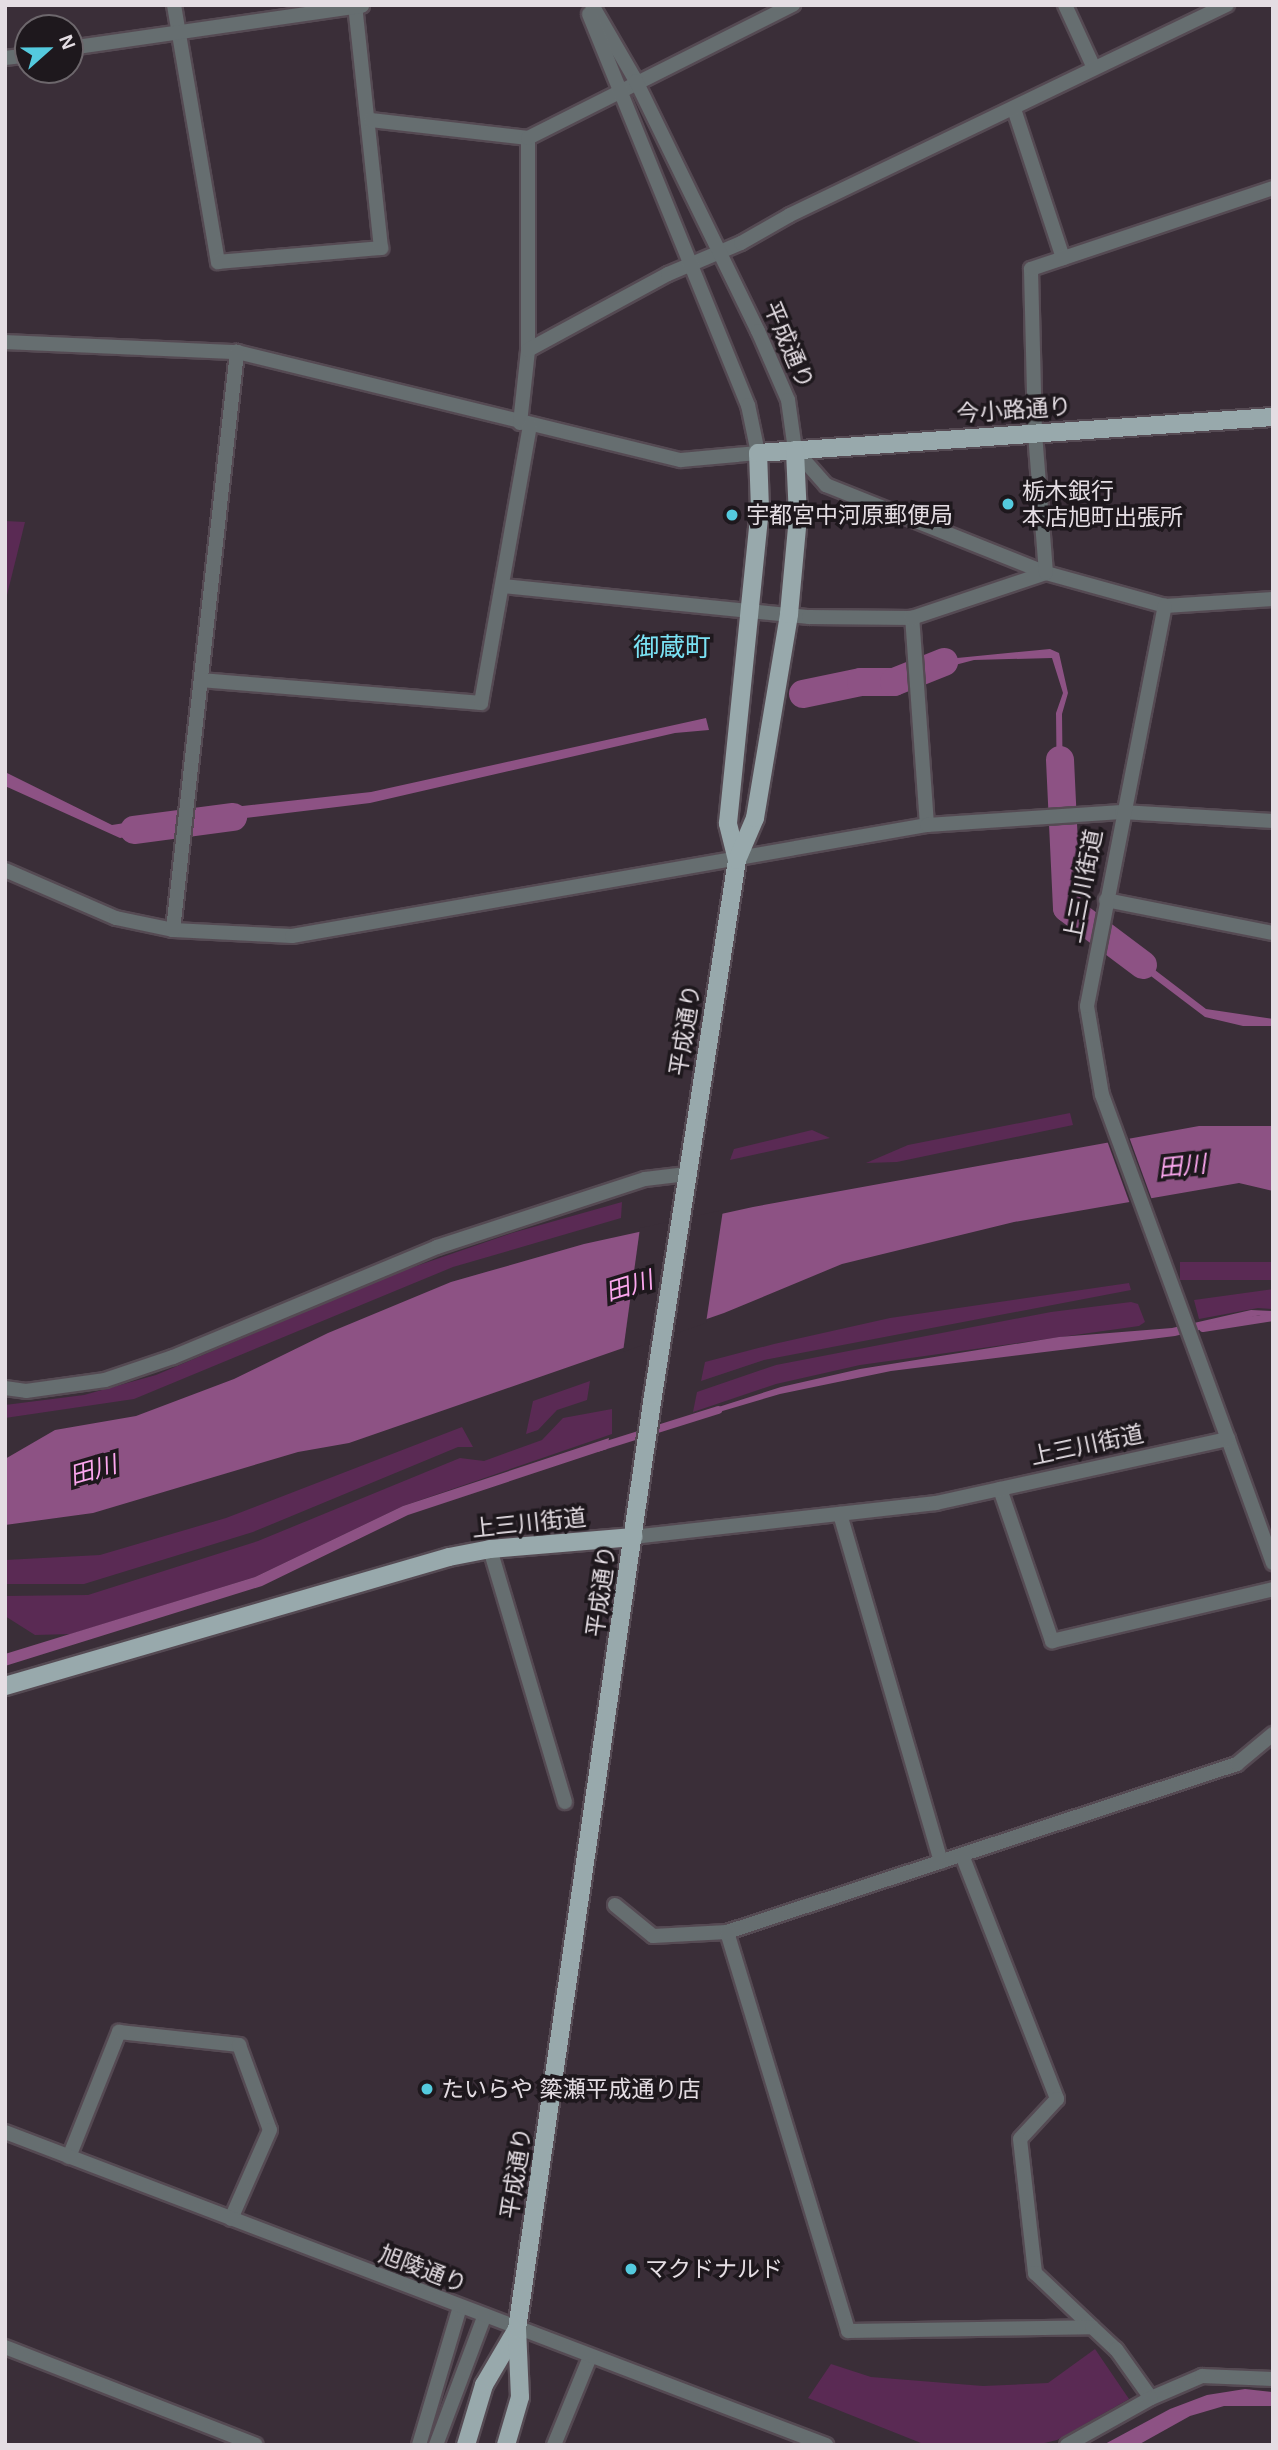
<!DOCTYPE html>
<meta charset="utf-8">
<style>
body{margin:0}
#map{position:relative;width:1278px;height:2450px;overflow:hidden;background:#3a2e38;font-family:Helvetica,"Noto Sans JP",sans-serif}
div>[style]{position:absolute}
.green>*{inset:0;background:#5a2a54;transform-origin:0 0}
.water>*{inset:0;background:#8d5284}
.pier>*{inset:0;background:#3a2e38;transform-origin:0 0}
.stream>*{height:8px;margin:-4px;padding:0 4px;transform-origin:4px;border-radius:4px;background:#8d5284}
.canal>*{height:28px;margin:-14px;padding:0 14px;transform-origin:14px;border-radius:14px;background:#8d5284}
.roads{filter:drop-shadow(2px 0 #554a53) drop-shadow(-2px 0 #554a53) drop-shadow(0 2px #554a53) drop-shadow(0 -2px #554a53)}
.minor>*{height:14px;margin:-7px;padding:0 7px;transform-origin:7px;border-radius:7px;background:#666e70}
.tertiary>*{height:14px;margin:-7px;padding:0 7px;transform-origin:7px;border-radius:7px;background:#666e70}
.primary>*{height:18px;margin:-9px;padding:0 9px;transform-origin:9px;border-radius:9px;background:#98a9ac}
.dots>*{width:19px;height:19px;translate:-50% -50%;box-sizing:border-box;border:4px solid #1e181d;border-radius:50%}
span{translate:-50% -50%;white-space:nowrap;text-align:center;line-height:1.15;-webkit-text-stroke:7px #1e181d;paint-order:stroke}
.street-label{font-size:23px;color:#e4dde3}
.poi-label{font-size:23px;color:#e4dde3}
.left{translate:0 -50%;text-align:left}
.water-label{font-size:24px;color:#fca7ef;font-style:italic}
.quarter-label{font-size:26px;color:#7ae2f4}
.frame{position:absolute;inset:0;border:7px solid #e4dde3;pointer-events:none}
.north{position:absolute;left:14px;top:14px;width:70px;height:70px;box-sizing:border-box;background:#1e181d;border:2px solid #6d676c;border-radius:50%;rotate:69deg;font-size:19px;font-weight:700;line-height:28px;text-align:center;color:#e4dde3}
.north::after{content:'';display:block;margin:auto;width:24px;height:32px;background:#54cade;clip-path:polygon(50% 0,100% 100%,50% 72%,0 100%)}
</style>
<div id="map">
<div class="green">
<i style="clip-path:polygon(5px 521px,25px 522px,5px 603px)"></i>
<i style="clip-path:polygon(1070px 1113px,1073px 1125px,897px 1162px,866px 1163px,908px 1145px)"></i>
<i style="clip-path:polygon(812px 1130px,830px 1138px,730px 1160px,734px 1149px)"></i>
<i style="clip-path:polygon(622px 1202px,621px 1218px,453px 1267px,134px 1399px,5px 1418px,5px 1405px,84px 1395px,156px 1375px,393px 1274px,512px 1233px)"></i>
<i style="left:1273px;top:1262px;width:18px;height:93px;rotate:90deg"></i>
<i style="clip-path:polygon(1129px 1283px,1131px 1290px,764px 1360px,701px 1381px,705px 1362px,774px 1344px,890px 1318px)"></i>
<i style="clip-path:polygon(1273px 1289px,1273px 1309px,1258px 1308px,1199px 1319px,1194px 1300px)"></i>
<i style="clip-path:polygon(1131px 1302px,1138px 1304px,1145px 1322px,1139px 1326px,860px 1365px,776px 1384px,693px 1412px,697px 1392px,776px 1365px,1051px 1312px)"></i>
<i style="clip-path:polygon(590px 1381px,587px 1400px,557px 1410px,538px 1430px,526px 1434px,533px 1401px)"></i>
<i style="clip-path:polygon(612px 1409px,612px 1434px,403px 1506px,255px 1577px,71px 1634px,35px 1635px,5px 1616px,5px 1596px,88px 1595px,258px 1541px,460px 1458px,484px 1461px,542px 1440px,563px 1418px)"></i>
<i style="clip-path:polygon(462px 1427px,473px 1447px,458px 1447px,253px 1532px,84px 1584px,5px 1584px,5px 1560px,100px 1555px,226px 1518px)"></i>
<i style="clip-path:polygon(1095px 2349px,1129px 2399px,1057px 2440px,1036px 2445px,926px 2445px,808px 2398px,831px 2364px,871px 2377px,983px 2386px,1048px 2383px)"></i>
</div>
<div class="water">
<i style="clip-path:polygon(1050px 649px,1059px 653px,1068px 693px,1062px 714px,1063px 799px,1057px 799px,1056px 713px,1063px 693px,1052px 658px,974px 660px,921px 674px,922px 669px,947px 659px)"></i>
<i style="clip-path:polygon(861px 677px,899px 678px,899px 686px,836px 690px,808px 697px,806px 688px)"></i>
<i style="clip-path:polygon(706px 718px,709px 730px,675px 733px,370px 803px,195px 824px,197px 811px,371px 792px)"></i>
<i style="clip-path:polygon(5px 772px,112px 825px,175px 815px,172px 829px,120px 838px,5px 786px)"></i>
<i style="clip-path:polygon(1060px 831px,1065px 831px,1069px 906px,1088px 923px,1087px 930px,1064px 911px)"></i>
<i style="clip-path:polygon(1113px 938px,1206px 1009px,1273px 1019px,1273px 1026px,1243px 1026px,1205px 1017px,1110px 945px)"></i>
<i style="clip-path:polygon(1199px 1126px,1273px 1126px,1273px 1191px,1239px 1183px,1014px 1222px,842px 1264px,724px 1313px,349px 1443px,298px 1452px,93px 1513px,5px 1525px,5px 1459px,55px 1430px,136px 1416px,234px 1379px,328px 1333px,451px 1282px,584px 1244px,753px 1207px)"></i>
<i style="clip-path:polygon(1251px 1310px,1273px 1311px,1273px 1320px,1260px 1315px,1175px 1336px,891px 1371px,780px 1394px,709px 1415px,709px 1410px,781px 1387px,860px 1369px,1059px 1337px,1172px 1328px)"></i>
<i style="clip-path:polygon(609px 1438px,607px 1449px,408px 1515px,262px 1586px,5px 1666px,5px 1654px,255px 1577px,403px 1506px)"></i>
<i style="clip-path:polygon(1245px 2389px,1273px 2392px,1273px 2406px,1224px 2406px,1190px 2416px,1138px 2445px,1103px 2445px,1170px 2409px,1207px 2395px)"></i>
</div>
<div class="pier">
<i style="left:1128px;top:1134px;width:72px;height:22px;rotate:70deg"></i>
<i style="clip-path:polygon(723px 1210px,706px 1323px,623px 1352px,640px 1228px)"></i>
</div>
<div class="stream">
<i style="left:1203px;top:1328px;width:71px;rotate:-8.9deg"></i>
<i style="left:597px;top:1448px;width:127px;rotate:-17.4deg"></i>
</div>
<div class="canal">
<i style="left:803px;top:694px;width:59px;rotate:-11.7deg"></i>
<i style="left:861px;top:682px;width:33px"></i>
<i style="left:894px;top:682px;width:54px;rotate:-21.8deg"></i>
<i style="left:1060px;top:760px;width:148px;rotate:87.3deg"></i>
<i style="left:1067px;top:908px;width:95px;rotate:36.9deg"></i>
<i style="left:134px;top:830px;width:100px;rotate:-7.5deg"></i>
</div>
<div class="roads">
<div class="minor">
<i style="left:174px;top:5px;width:261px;rotate:80.3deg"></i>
<i style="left:218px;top:262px;width:164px;rotate:-4.9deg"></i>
<i style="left:381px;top:248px;width:244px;rotate:-96.1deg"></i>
<i style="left:1065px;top:5px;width:69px;rotate:65.3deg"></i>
<i style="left:70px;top:48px;width:295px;rotate:-8.2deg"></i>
<i style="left:5px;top:58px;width:23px;rotate:-7deg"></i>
<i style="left:1014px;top:109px;width:157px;rotate:71.8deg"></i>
<i style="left:371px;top:120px;width:158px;rotate:6.5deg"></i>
<i style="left:528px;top:138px;width:212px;rotate:90deg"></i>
<i style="left:528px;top:138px;width:297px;rotate:-26.7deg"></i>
<i style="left:5px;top:342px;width:232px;rotate:2.5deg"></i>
<i style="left:237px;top:352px;width:457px;rotate:13.7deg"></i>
<i style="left:681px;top:460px;width:77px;rotate:-5.2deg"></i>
<i style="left:520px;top:423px;width:73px;rotate:-83.7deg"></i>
<i style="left:528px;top:350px;width:159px;rotate:-28.5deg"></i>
<i style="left:668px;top:274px;width:79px;rotate:-23deg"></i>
<i style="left:741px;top:243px;width:56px;rotate:-29.7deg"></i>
<i style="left:790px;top:215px;width:485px;rotate:-25.7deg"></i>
<i style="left:795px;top:450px;width:47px;rotate:48.5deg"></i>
<i style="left:826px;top:485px;width:237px;rotate:21.8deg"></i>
<i style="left:1046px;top:573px;width:123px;rotate:15.5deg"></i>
<i style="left:1165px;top:606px;width:108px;rotate:-3.7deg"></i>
<i style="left:503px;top:586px;width:308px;rotate:5.8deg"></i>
<i style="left:809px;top:617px;width:103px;rotate:0.6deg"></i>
<i style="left:201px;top:680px;width:281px;rotate:4.7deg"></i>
<i style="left:481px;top:703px;width:282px;rotate:-80deg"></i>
<i style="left:927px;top:825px;width:208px;rotate:-94.1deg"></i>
<i style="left:912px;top:618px;width:141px;rotate:-18.6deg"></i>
<i style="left:1046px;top:573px;width:140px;rotate:-94.5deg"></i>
<i style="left:1035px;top:433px;width:164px;rotate:-91.4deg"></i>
<i style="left:1031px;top:269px;width:255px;rotate:-18.5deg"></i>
<i style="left:5px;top:870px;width:121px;rotate:23.4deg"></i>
<i style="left:116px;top:918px;width:58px;rotate:11.9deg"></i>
<i style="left:173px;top:930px;width:119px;rotate:2.9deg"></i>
<i style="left:292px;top:936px;width:645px;rotate:-9.92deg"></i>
<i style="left:927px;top:825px;width:195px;rotate:-3.8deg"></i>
<i style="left:1122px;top:812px;width:151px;rotate:3.4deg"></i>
<i style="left:1106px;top:900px;width:170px;rotate:11.2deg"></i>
<i style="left:173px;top:930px;width:582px;rotate:-83.68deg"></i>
<i style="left:5px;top:1388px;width:21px;rotate:8deg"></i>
<i style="left:26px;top:1391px;width:80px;rotate:-7.9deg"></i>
<i style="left:105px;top:1380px;width:72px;rotate:-18.7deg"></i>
<i style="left:173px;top:1357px;width:286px;rotate:-22.6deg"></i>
<i style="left:437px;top:1247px;width:219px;rotate:-18.1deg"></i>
<i style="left:645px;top:1179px;width:42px;rotate:-6.8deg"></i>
<i style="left:1228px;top:1439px;width:132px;rotate:70.1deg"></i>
<i style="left:1000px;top:1489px;width:161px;rotate:71.1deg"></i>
<i style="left:1052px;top:1641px;width:227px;rotate:-13.2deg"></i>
<i style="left:840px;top:1514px;width:362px;rotate:73.8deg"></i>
<i style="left:490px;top:1549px;width:264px;rotate:73.5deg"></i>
<i style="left:962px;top:1855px;width:262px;rotate:68.7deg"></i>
<i style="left:1057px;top:2099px;width:54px;rotate:132.8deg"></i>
<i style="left:1020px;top:2139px;width:135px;rotate:83.6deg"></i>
<i style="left:1035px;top:2273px;width:79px;rotate:43.5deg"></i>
<i style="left:615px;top:1905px;width:49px;rotate:39.2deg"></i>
<i style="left:653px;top:1936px;width:74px;rotate:-3.1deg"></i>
<i style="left:727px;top:1932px;width:537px;rotate:-18.23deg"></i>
<i style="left:1237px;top:1764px;width:47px;rotate:-39.8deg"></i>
<i style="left:727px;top:1932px;width:417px;rotate:73.1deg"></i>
<i style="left:848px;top:2331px;width:244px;rotate:-0.9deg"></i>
<i style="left:1092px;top:2327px;width:33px;rotate:43deg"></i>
<i style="left:1116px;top:2349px;width:60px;rotate:54.5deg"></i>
<i style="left:1151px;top:2398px;width:56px;rotate:-23.3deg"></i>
<i style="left:1202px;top:2376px;width:71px;rotate:2.4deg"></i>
<i style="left:69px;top:2157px;width:135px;rotate:-68.2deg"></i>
<i style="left:119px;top:2032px;width:121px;rotate:6.2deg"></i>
<i style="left:239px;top:2045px;width:90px;rotate:70deg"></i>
<i style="left:270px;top:2130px;width:97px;rotate:113.7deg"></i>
<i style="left:5px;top:2347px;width:269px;rotate:21.3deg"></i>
<i style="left:419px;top:2445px;width:144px;rotate:-73.5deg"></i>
<i style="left:436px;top:2445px;width:137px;rotate:-69.4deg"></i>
<i style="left:554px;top:2445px;width:95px;rotate:-67.8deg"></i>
<i style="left:1067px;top:2445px;width:96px;rotate:-29.2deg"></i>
</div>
<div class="tertiary">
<i style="left:592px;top:5px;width:88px;rotate:59.9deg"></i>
<i style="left:636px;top:81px;width:278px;rotate:64deg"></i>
<i style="left:758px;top:331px;width:75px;rotate:66.5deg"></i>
<i style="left:788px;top:400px;width:50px;rotate:82deg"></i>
<i style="left:589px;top:14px;width:422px;rotate:67.9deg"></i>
<i style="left:748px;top:405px;width:49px;rotate:78.2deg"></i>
<i style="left:633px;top:1537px;width:305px;rotate:-6.4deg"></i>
<i style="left:936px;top:1503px;width:299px;rotate:-12.4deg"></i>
<i style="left:1228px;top:1439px;width:366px;rotate:-110.1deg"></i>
<i style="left:1102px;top:1095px;width:90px;rotate:-99.6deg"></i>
<i style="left:1087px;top:1006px;width:408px;rotate:-79deg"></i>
<i style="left:5px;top:2132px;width:879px;rotate:20.87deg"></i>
</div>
<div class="primary">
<i style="left:737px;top:860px;width:38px;rotate:-104deg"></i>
<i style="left:728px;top:823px;width:316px;rotate:-84.2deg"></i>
<i style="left:760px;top:509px;width:56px;rotate:-92deg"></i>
<i style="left:758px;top:453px;width:516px;rotate:-4deg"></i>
<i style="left:5px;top:1686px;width:462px;rotate:-16.2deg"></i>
<i style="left:449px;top:1557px;width:42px;rotate:-11deg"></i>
<i style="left:490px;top:1549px;width:144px;rotate:-4.8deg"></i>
<i style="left:466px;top:2445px;width:63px;rotate:-73.3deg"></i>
<i style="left:484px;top:2385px;width:65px;rotate:-59.5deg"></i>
<i style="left:506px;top:2445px;width:50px;rotate:-73.7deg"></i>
<i style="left:520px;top:2397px;width:68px;rotate:-92.5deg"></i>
<i style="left:517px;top:2329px;width:943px;rotate:-81.71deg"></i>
<i style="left:653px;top:1396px;width:543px;rotate:-81.09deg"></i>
<i style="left:737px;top:860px;width:46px;rotate:-66.8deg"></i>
<i style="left:755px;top:818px;width:207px;rotate:-80.5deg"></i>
<i style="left:789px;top:614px;width:97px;rotate:-84.7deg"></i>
<i style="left:798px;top:517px;width:67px;rotate:-92.6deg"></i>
</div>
</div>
<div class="dots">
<i style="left:1008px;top:504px;background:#54cade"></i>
<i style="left:732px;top:515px;background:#54cade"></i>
<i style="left:427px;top:2089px;background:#54cade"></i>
<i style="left:631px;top:2269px;background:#54cade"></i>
</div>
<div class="street-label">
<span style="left:789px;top:345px;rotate:67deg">平成通り</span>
<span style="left:1014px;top:410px;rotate:-4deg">今小路通り</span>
<span style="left:1083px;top:886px;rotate:-79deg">上三川街道</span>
<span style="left:685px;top:1030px;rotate:-81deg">平成通り</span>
<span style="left:1087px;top:1445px;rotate:-12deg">上三川街道</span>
<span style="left:529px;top:1523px;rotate:-6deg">上三川街道</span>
<span style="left:601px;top:1591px;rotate:-82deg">平成通り</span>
<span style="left:516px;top:2173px;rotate:-81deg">平成通り</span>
<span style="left:423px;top:2269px;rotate:21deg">旭陵通り</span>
</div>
<div class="poi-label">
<span class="left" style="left:1022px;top:504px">栃木銀行<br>本店旭町出張所</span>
<span class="left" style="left:746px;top:515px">宇都宮中河原郵便局</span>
<span class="left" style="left:441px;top:2089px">たいらや 簗瀬平成通り店</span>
<span class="left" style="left:645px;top:2269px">マクドナルド</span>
</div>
<div class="water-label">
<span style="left:1182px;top:1166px;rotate:-6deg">田川</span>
<span style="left:629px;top:1286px;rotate:-17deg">田川</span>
<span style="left:93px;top:1470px;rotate:-16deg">田川</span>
</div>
<div class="quarter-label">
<span style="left:672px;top:648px">御蔵町</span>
</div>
<div class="frame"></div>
<div class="north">N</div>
</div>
